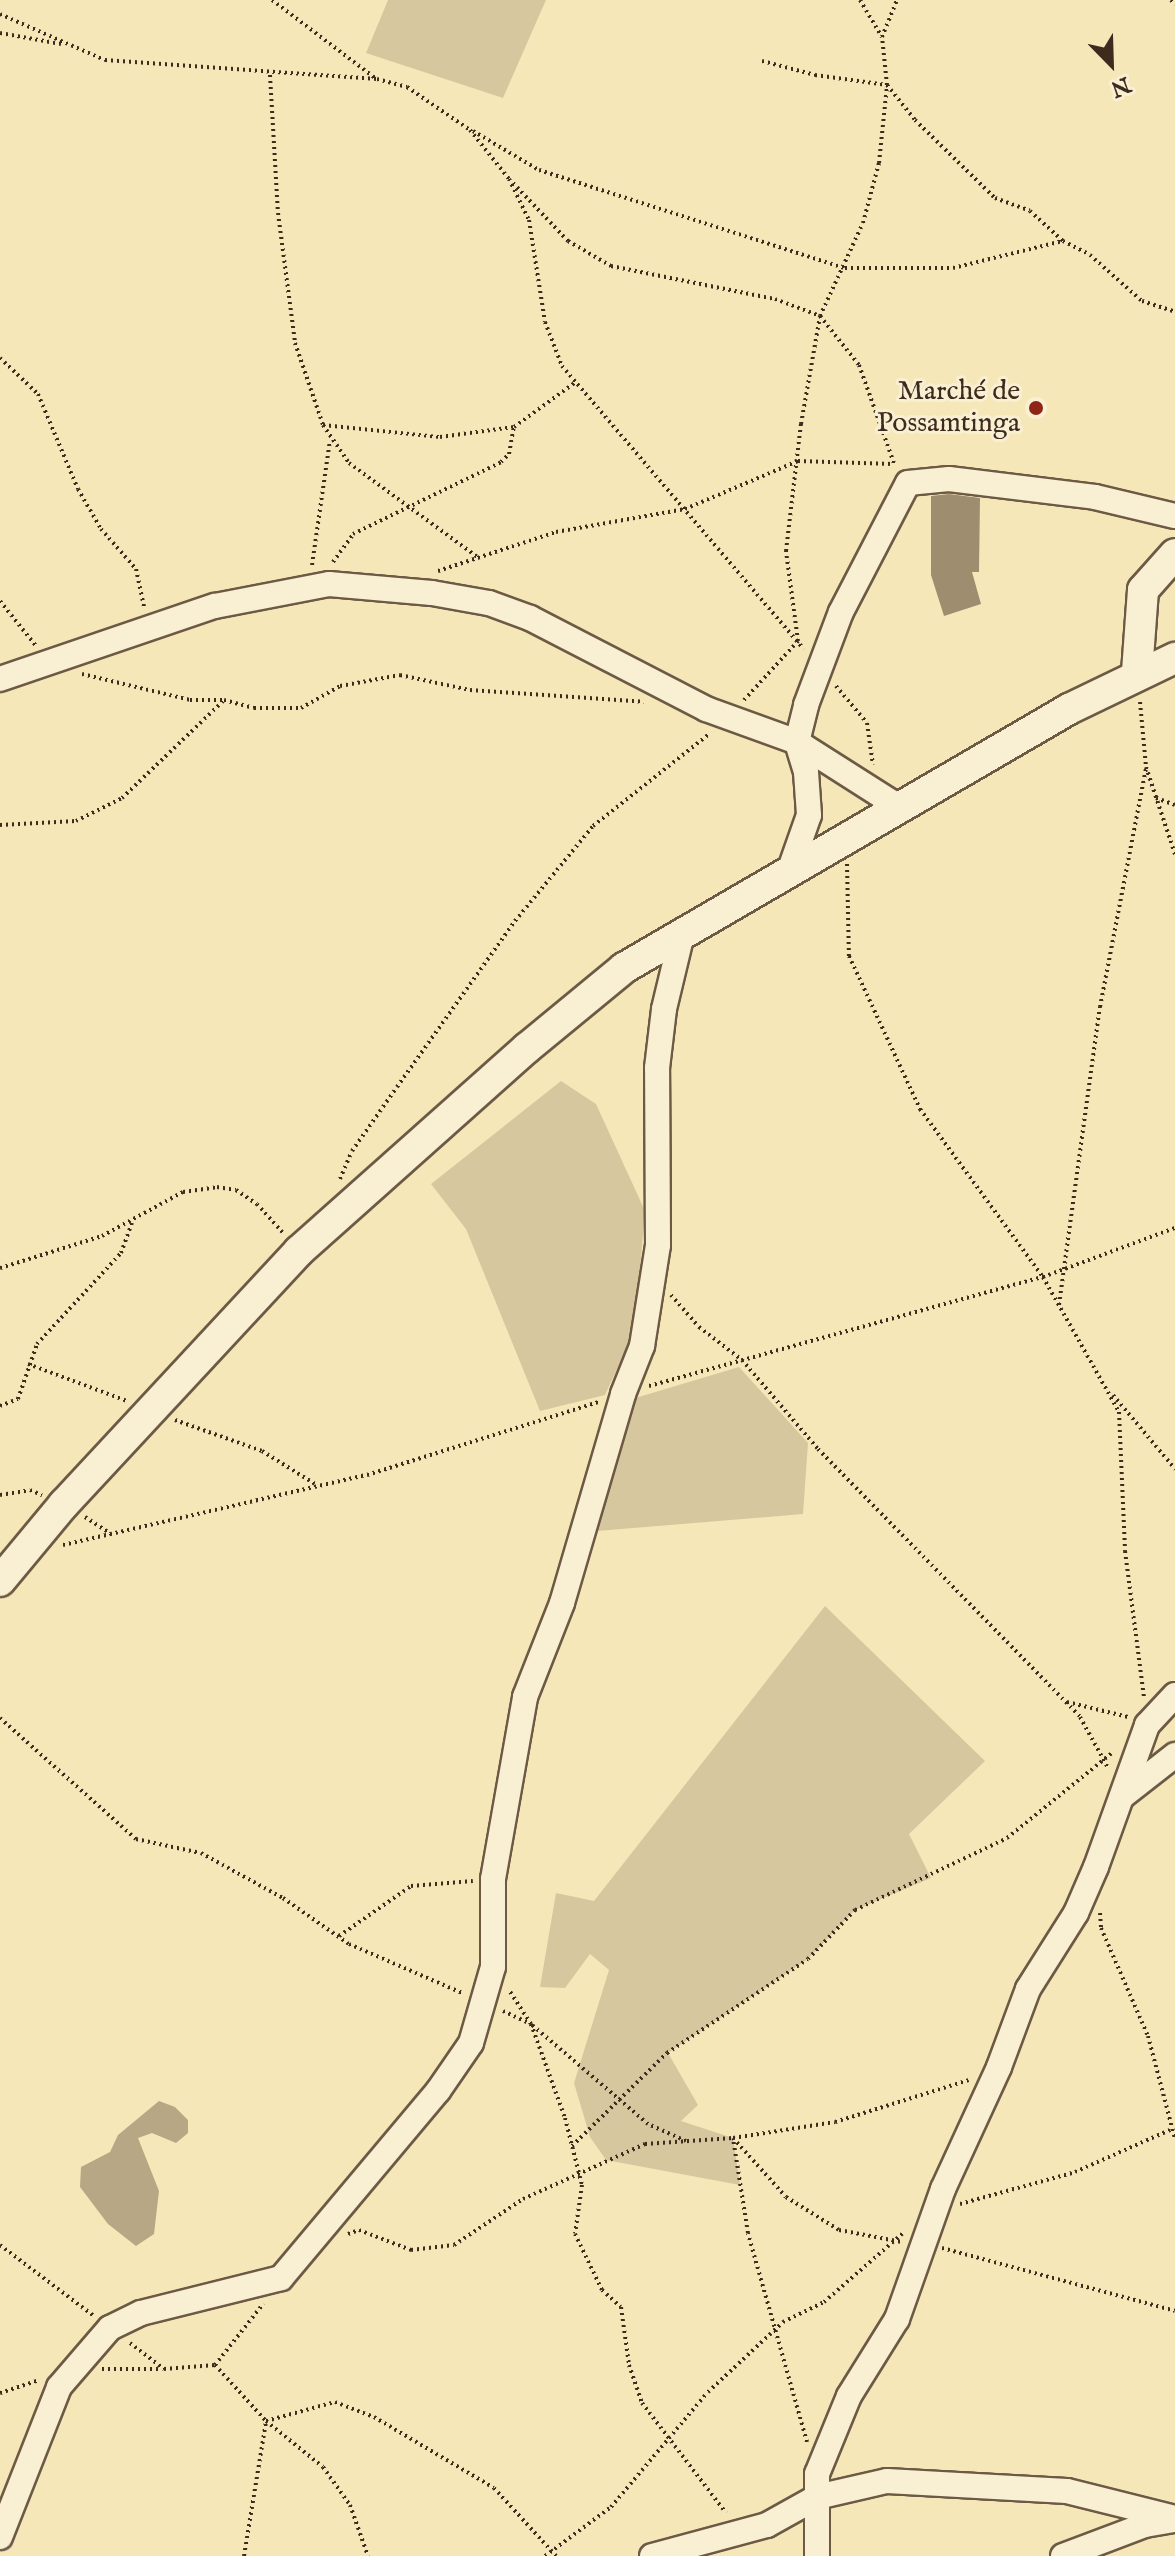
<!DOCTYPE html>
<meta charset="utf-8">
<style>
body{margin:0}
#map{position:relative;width:1175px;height:2556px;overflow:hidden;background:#f6e7b9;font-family:"IM FELL English",serif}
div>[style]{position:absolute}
.green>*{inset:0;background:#d7c79f}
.water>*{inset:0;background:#b7a784}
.building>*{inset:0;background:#9e8d6f}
.path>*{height:4px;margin-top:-2px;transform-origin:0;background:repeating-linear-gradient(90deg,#3e2b1e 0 2px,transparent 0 6px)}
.roads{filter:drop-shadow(2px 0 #6c5a45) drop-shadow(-2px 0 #6c5a45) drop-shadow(0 2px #6c5a45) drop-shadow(0 -2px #6c5a45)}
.minor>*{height:24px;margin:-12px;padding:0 12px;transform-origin:12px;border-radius:12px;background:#f9efd2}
.tertiary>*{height:30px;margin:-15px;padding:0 15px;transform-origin:15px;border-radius:15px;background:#f9efd2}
.dots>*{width:22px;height:22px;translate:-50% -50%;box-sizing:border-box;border:4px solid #f9efd2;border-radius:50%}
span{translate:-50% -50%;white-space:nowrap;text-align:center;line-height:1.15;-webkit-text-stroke:6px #f9efd2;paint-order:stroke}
.poi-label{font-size:28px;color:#3e2b1e}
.right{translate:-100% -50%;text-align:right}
.north{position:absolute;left:1071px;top:24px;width:80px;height:80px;-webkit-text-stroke:6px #f9efd2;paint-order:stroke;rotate:157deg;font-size:22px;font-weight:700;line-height:32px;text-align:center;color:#3e2b1e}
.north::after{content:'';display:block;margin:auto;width:28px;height:36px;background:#3e2b1e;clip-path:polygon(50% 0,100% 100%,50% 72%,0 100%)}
</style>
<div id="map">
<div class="green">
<i style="clip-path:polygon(388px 0,546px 0,503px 98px,366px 53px)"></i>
<i style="clip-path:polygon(561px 1081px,596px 1104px,645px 1211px,635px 1329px,605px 1395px,540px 1411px,466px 1229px,431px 1184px)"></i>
<i style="clip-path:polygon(739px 1367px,808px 1443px,803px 1514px,573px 1533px,622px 1402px)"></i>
<i style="clip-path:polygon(825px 1606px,985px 1761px,909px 1834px,931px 1878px,855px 1910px,808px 1959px,668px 2053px,698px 2105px,681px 2121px,733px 2138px,740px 2185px,606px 2160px,590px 2137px,574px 2083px,609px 1970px,590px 1954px,565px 1988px,540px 1987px,556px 1893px,594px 1901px)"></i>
</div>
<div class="water">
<i style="clip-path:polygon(159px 2101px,175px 2107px,188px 2120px,188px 2133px,176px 2143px,152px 2133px,138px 2138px,159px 2191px,154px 2234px,136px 2246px,108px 2224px,80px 2187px,81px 2167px,110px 2152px,118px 2135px)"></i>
</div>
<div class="building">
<i style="clip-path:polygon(949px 494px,980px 498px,979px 572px,972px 572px,981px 604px,944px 616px,931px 575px,931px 496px)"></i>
</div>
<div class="path">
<i style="left:272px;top:0;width:129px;rotate:37.1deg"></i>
<i style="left:860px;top:0;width:43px;rotate:59.3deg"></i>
<i style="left:1171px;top:0;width:6px;rotate:45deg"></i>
<i style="left:0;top:14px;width:115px;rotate:23.7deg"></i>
<i style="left:105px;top:60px;width:273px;rotate:4deg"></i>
<i style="left:377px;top:79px;width:31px;rotate:15deg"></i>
<i style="left:407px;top:87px;width:76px;rotate:34.3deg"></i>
<i style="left:470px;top:130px;width:63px;rotate:51.5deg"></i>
<i style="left:509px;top:179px;width:46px;rotate:64deg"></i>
<i style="left:529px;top:220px;width:103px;rotate:81.1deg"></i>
<i style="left:545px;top:322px;width:47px;rotate:68.9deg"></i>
<i style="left:562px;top:366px;width:372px;rotate:49.5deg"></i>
<i style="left:0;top:33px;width:62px;rotate:10.2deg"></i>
<i style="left:762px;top:61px;width:55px;rotate:14.8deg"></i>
<i style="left:815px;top:75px;width:73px;rotate:7.9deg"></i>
<i style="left:887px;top:85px;width:45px;rotate:51.3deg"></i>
<i style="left:915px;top:120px;width:112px;rotate:44.3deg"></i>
<i style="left:995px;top:198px;width:37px;rotate:20deg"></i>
<i style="left:1030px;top:211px;width:45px;rotate:42.3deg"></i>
<i style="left:270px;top:75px;width:138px;rotate:86.7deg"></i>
<i style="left:278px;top:213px;width:131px;rotate:82.5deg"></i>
<i style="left:295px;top:343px;width:87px;rotate:71.1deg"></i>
<i style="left:323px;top:425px;width:46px;rotate:55.6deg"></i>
<i style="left:349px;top:463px;width:161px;rotate:36.2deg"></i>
<i style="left:473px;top:131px;width:77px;rotate:30.6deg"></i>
<i style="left:539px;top:170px;width:321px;rotate:17.8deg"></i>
<i style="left:845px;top:268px;width:108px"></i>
<i style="left:953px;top:268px;width:113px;rotate:-13.8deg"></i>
<i style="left:1063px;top:241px;width:30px;rotate:27deg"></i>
<i style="left:1090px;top:255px;width:69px;rotate:41.5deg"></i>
<i style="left:1142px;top:301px;width:35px;rotate:18deg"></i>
<i style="left:513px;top:183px;width:80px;rotate:46.5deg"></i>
<i style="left:568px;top:241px;width:50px;rotate:30.2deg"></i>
<i style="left:611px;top:266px;width:167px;rotate:11.4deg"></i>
<i style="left:775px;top:299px;width:48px;rotate:20.7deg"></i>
<i style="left:820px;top:316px;width:63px;rotate:51.5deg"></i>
<i style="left:859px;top:365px;width:107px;rotate:70.4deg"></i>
<i style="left:0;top:358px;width:52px;rotate:43.5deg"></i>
<i style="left:38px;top:394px;width:103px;rotate:67.2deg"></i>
<i style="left:78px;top:489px;width:46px;rotate:60.1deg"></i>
<i style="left:101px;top:529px;width:53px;rotate:48.8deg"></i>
<i style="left:136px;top:569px;width:39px;rotate:78deg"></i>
<i style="left:323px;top:425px;width:118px;rotate:5.9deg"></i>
<i style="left:440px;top:437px;width:75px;rotate:-7.7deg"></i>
<i style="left:333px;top:562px;width:34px;rotate:-54deg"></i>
<i style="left:353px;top:534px;width:165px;rotate:-25.9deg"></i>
<i style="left:501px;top:462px;width:11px;rotate:-45deg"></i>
<i style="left:509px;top:454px;width:27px;rotate:-80deg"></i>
<i style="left:514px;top:427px;width:77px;rotate:-36deg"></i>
<i style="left:312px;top:565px;width:126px;rotate:-81.8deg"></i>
<i style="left:438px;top:571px;width:124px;rotate:-18.3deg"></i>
<i style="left:556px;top:532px;width:131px;rotate:-10.1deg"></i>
<i style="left:685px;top:509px;width:123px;rotate:-23deg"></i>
<i style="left:798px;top:461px;width:95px;rotate:1.8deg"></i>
<i style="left:0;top:601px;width:58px;rotate:51.3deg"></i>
<i style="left:82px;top:674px;width:111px;rotate:13.5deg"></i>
<i style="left:190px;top:700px;width:34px"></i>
<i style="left:224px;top:700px;width:31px;rotate:15deg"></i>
<i style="left:254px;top:708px;width:47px"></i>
<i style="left:301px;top:708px;width:45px;rotate:-29.4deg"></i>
<i style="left:340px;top:686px;width:61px;rotate:-10.4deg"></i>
<i style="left:400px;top:675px;width:72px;rotate:12.1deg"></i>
<i style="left:470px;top:690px;width:174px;rotate:3.9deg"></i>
<i style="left:836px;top:686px;width:48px;rotate:50deg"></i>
<i style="left:867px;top:723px;width:42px;rotate:81.9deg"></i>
<i style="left:744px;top:700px;width:80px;rotate:-47.5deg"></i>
<i style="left:798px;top:641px;width:91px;rotate:-97.6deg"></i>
<i style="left:786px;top:551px;width:128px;rotate:-83.3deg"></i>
<i style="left:801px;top:424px;width:110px;rotate:-80deg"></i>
<i style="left:820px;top:316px;width:102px;rotate:-65.2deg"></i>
<i style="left:863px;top:223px;width:62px;rotate:-75.1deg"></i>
<i style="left:879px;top:163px;width:78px;rotate:-84.1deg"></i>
<i style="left:887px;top:85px;width:48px;rotate:-95.9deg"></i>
<i style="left:882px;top:37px;width:40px;rotate:-68deg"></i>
<i style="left:1140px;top:702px;width:65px;rotate:84.7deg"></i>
<i style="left:1146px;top:767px;width:92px;rotate:71.6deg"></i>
<i style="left:1156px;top:798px;width:20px;rotate:20deg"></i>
<i style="left:0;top:825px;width:76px;rotate:-3deg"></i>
<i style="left:76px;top:821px;width:51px;rotate:-26.6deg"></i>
<i style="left:122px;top:798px;width:140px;rotate:-43.8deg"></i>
<i style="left:847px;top:864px;width:92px;rotate:88.8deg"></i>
<i style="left:849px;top:956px;width:169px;rotate:65.1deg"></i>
<i style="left:920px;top:1109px;width:208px;rotate:53.8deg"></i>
<i style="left:1043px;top:1277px;width:155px;rotate:60.6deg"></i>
<i style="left:1119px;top:1412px;width:139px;rotate:87.5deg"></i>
<i style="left:1125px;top:1551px;width:147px;rotate:82.6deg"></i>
<i style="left:340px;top:1179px;width:30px;rotate:-67deg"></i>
<i style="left:352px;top:1151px;width:78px;rotate:-54.9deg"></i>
<i style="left:397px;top:1087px;width:204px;rotate:-54.6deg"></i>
<i style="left:515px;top:921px;width:123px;rotate:-50.6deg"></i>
<i style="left:593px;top:826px;width:148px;rotate:-38.4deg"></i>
<i style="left:0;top:1268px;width:107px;rotate:-17.4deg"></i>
<i style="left:102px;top:1236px;width:92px;rotate:-28.5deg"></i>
<i style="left:183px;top:1192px;width:34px;rotate:-8deg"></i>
<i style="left:217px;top:1187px;width:19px;rotate:9deg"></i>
<i style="left:236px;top:1190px;width:25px;rotate:34deg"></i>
<i style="left:257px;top:1204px;width:39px;rotate:48deg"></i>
<i style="left:671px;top:1295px;width:43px;rotate:48.8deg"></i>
<i style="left:699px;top:1327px;width:54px;rotate:37.5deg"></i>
<i style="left:742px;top:1360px;width:117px;rotate:49.5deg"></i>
<i style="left:818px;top:1449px;width:375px;rotate:45.6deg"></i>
<i style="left:1080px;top:1717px;width:58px;rotate:61.2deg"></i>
<i style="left:1059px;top:1305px;width:301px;rotate:-82.2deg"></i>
<i style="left:1100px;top:1007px;width:244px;rotate:-79.1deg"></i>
<i style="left:28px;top:1364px;width:106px;rotate:20.5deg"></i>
<i style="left:649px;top:1386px;width:409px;rotate:-15.5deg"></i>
<i style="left:1043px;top:1277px;width:141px;rotate:-20.4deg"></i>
<i style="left:1113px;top:1395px;width:97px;rotate:50deg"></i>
<i style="left:0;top:1406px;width:19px;rotate:-21deg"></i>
<i style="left:18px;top:1399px;width:58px;rotate:-70.9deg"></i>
<i style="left:37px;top:1344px;width:124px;rotate:-47.3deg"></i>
<i style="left:121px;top:1253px;width:32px;rotate:-70deg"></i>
<i style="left:175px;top:1420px;width:92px;rotate:19.6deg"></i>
<i style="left:262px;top:1451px;width:62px;rotate:31.9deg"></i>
<i style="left:0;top:1495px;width:30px;rotate:-9deg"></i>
<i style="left:30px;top:1490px;width:13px;rotate:23deg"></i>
<i style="left:85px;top:1517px;width:31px;rotate:33deg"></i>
<i style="left:63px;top:1545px;width:312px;rotate:-13deg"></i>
<i style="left:367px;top:1475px;width:243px;rotate:-17.5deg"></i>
<i style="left:1067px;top:1702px;width:63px;rotate:13.8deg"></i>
<i style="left:0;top:1718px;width:182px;rotate:41.7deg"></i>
<i style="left:136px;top:1839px;width:66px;rotate:12.2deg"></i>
<i style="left:201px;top:1853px;width:94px;rotate:28.8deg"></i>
<i style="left:283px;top:1898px;width:80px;rotate:34.9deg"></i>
<i style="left:349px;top:1944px;width:123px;rotate:23.4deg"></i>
<i style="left:1100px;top:1913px;width:15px;rotate:86deg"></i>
<i style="left:1101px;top:1928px;width:118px;rotate:66.5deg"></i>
<i style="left:1148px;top:2036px;width:106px;rotate:75.3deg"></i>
<i style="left:339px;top:1936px;width:88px;rotate:-34.8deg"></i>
<i style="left:411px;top:1886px;width:62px;rotate:-4.6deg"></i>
<i style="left:503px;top:2011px;width:31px;rotate:25deg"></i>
<i style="left:531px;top:2024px;width:40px;rotate:-122.9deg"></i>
<i style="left:686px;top:2141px;width:42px;rotate:-155.9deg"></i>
<i style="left:648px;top:2124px;width:154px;rotate:-139.5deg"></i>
<i style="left:531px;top:2024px;width:100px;rotate:70.1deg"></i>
<i style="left:565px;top:2118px;width:69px;rotate:75.8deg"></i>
<i style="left:582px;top:2185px;width:49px;rotate:98.1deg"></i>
<i style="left:575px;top:2234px;width:62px;rotate:64.3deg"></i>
<i style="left:602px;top:2290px;width:25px;rotate:42deg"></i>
<i style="left:621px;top:2307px;width:59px;rotate:82.1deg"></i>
<i style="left:629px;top:2365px;width:40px;rotate:71.1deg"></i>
<i style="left:642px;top:2403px;width:138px;rotate:52.6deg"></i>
<i style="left:572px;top:2146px;width:133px;rotate:-44.4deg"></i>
<i style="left:667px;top:2053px;width:169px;rotate:-33.7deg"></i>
<i style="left:808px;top:1959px;width:68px;rotate:-46.2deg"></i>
<i style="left:855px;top:1910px;width:168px;rotate:-25.3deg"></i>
<i style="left:1007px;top:1838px;width:135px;rotate:-39deg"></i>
<i style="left:960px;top:2204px;width:119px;rotate:-15.5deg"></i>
<i style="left:1075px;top:2172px;width:106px;rotate:-23.9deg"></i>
<i style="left:348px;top:2234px;width:12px;rotate:-20deg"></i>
<i style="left:359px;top:2230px;width:56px;rotate:21deg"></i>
<i style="left:411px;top:2250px;width:43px;rotate:-6.6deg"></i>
<i style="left:454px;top:2245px;width:83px;rotate:-33.7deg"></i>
<i style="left:523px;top:2199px;width:134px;rotate:-24.3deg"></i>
<i style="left:645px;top:2144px;width:88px;rotate:-3.9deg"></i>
<i style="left:733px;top:2138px;width:103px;rotate:-8.9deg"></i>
<i style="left:835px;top:2122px;width:140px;rotate:-17.4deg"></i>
<i style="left:0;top:2245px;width:118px;rotate:37.1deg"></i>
<i style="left:942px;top:2248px;width:241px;rotate:15.1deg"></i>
<i style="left:130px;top:2343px;width:43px;rotate:37.4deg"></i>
<i style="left:164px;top:2369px;width:51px;rotate:-4.5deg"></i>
<i style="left:215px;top:2365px;width:76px;rotate:47.7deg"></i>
<i style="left:266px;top:2421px;width:73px;rotate:38.9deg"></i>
<i style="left:323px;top:2467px;width:47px;rotate:54.6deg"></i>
<i style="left:350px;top:2505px;width:54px;rotate:70.6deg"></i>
<i style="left:215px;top:2365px;width:78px;rotate:-51.8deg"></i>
<i style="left:102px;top:2369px;width:60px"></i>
<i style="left:0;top:2393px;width:41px;rotate:-18.4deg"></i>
<i style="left:807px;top:2442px;width:217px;rotate:-105.8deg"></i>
<i style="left:748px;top:2233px;width:96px;rotate:-99deg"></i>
<i style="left:733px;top:2138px;width:79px;rotate:48.1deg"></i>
<i style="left:786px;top:2197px;width:62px;rotate:31.9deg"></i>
<i style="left:839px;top:2230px;width:64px;rotate:10.8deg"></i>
<i style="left:244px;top:2556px;width:137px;rotate:-80.7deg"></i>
<i style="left:266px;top:2421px;width:72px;rotate:-15.4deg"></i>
<i style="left:335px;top:2402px;width:42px;rotate:21deg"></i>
<i style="left:374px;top:2417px;width:139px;rotate:30.6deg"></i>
<i style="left:494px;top:2488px;width:92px;rotate:47.6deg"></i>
<i style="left:545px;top:2556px;width:82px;rotate:-36.6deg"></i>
<i style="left:611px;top:2507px;width:150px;rotate:-49.9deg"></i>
<i style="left:708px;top:2392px;width:103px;rotate:-43deg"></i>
<i style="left:783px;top:2322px;width:46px;rotate:-26deg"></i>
<i style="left:824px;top:2302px;width:105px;rotate:-41.1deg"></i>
</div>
<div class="roads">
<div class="minor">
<i style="left:0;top:679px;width:227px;rotate:-18.8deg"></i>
<i style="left:215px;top:606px;width:116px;rotate:-10.9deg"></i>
<i style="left:329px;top:584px;width:103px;rotate:5deg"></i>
<i style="left:432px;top:593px;width:58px;rotate:10deg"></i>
<i style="left:489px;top:603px;width:44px;rotate:20.1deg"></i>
<i style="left:530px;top:618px;width:198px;rotate:27.3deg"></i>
<i style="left:706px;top:709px;width:97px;rotate:19.9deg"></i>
<i style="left:797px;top:742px;width:125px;rotate:32.5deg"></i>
<i style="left:790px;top:869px;width:57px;rotate:-70.6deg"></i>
<i style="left:809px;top:815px;width:43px;rotate:-94deg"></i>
<i style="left:806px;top:772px;width:31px;rotate:-107deg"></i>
<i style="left:797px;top:742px;width:38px;rotate:-76deg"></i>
<i style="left:806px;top:705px;width:99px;rotate:-69.4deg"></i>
<i style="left:841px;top:612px;width:145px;rotate:-62.6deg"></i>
<i style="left:908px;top:483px;width:41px;rotate:-5.6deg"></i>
<i style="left:949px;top:479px;width:147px;rotate:7deg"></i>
<i style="left:1095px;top:497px;width:82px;rotate:13.4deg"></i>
<i style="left:1124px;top:1795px;width:65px;rotate:-38.1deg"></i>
<i style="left:0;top:2537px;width:161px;rotate:-68.5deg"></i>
<i style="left:59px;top:2387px;width:78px;rotate:-49.2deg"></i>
<i style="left:110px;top:2328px;width:34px;rotate:-26deg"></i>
<i style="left:141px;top:2313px;width:144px;rotate:-14deg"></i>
<i style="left:281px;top:2278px;width:244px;rotate:-50deg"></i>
<i style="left:438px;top:2091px;width:58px;rotate:-55.5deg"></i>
<i style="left:471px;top:2043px;width:79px;rotate:-73.9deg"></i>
<i style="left:493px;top:1967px;width:88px;rotate:-90deg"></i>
<i style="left:493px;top:1879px;width:185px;rotate:-80deg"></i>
<i style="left:525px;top:1697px;width:101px;rotate:-68.5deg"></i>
<i style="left:562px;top:1603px;width:218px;rotate:-73.7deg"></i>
<i style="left:623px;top:1394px;width:52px;rotate:-68.4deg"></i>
<i style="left:642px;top:1346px;width:102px;rotate:-81deg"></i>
<i style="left:658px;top:1245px;width:177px;rotate:-90.3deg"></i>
<i style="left:657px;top:1068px;width:59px;rotate:-83.2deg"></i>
<i style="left:664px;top:1009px;width:81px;rotate:-76.5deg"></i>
<i style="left:652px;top:2556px;width:119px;rotate:-15.1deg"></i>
<i style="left:767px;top:2525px;width:57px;rotate:-29.2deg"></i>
<i style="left:817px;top:2497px;width:72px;rotate:-12.9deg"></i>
<i style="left:887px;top:2481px;width:180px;rotate:3.2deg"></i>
<i style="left:1067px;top:2491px;width:111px;rotate:14deg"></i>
<i style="left:817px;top:2556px;width:82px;rotate:-90deg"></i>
<i style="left:817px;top:2474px;width:84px;rotate:-67.7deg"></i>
<i style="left:849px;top:2396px;width:91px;rotate:-58.1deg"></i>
<i style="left:897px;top:2319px;width:138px;rotate:-70.5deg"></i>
<i style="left:943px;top:2189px;width:134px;rotate:-65.3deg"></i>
<i style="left:999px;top:2067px;width:83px;rotate:-69.6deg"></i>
<i style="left:1028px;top:1989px;width:90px;rotate:-57.7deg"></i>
<i style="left:1076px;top:1913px;width:50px;rotate:-66.5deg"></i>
<i style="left:1096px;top:1867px;width:151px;rotate:-70.2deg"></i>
<i style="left:1147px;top:1725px;width:41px;rotate:-47deg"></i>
<i style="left:1063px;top:2556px;width:88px;rotate:-20.7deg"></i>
<i style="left:1145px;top:2525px;width:28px;rotate:-10deg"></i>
</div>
<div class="tertiary">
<i style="left:1137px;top:672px;width:82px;rotate:-85.8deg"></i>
<i style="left:1143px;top:590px;width:48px;rotate:-48.4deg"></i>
<i style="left:0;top:1581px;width:100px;rotate:-50.3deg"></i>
<i style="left:64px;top:1504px;width:345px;rotate:-47.1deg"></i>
<i style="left:299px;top:1251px;width:305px;rotate:-41.7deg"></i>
<i style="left:527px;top:1048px;width:126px;rotate:-39.5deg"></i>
<i style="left:624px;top:968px;width:515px;rotate:-30.2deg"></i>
<i style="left:1069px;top:709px;width:118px;rotate:-25.7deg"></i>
</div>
</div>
<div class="dots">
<i style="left:1036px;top:408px;background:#8f2418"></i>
</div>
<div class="poi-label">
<span class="right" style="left:1020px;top:408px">Marché de<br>Possamtinga</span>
</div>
<div class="north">N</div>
</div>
